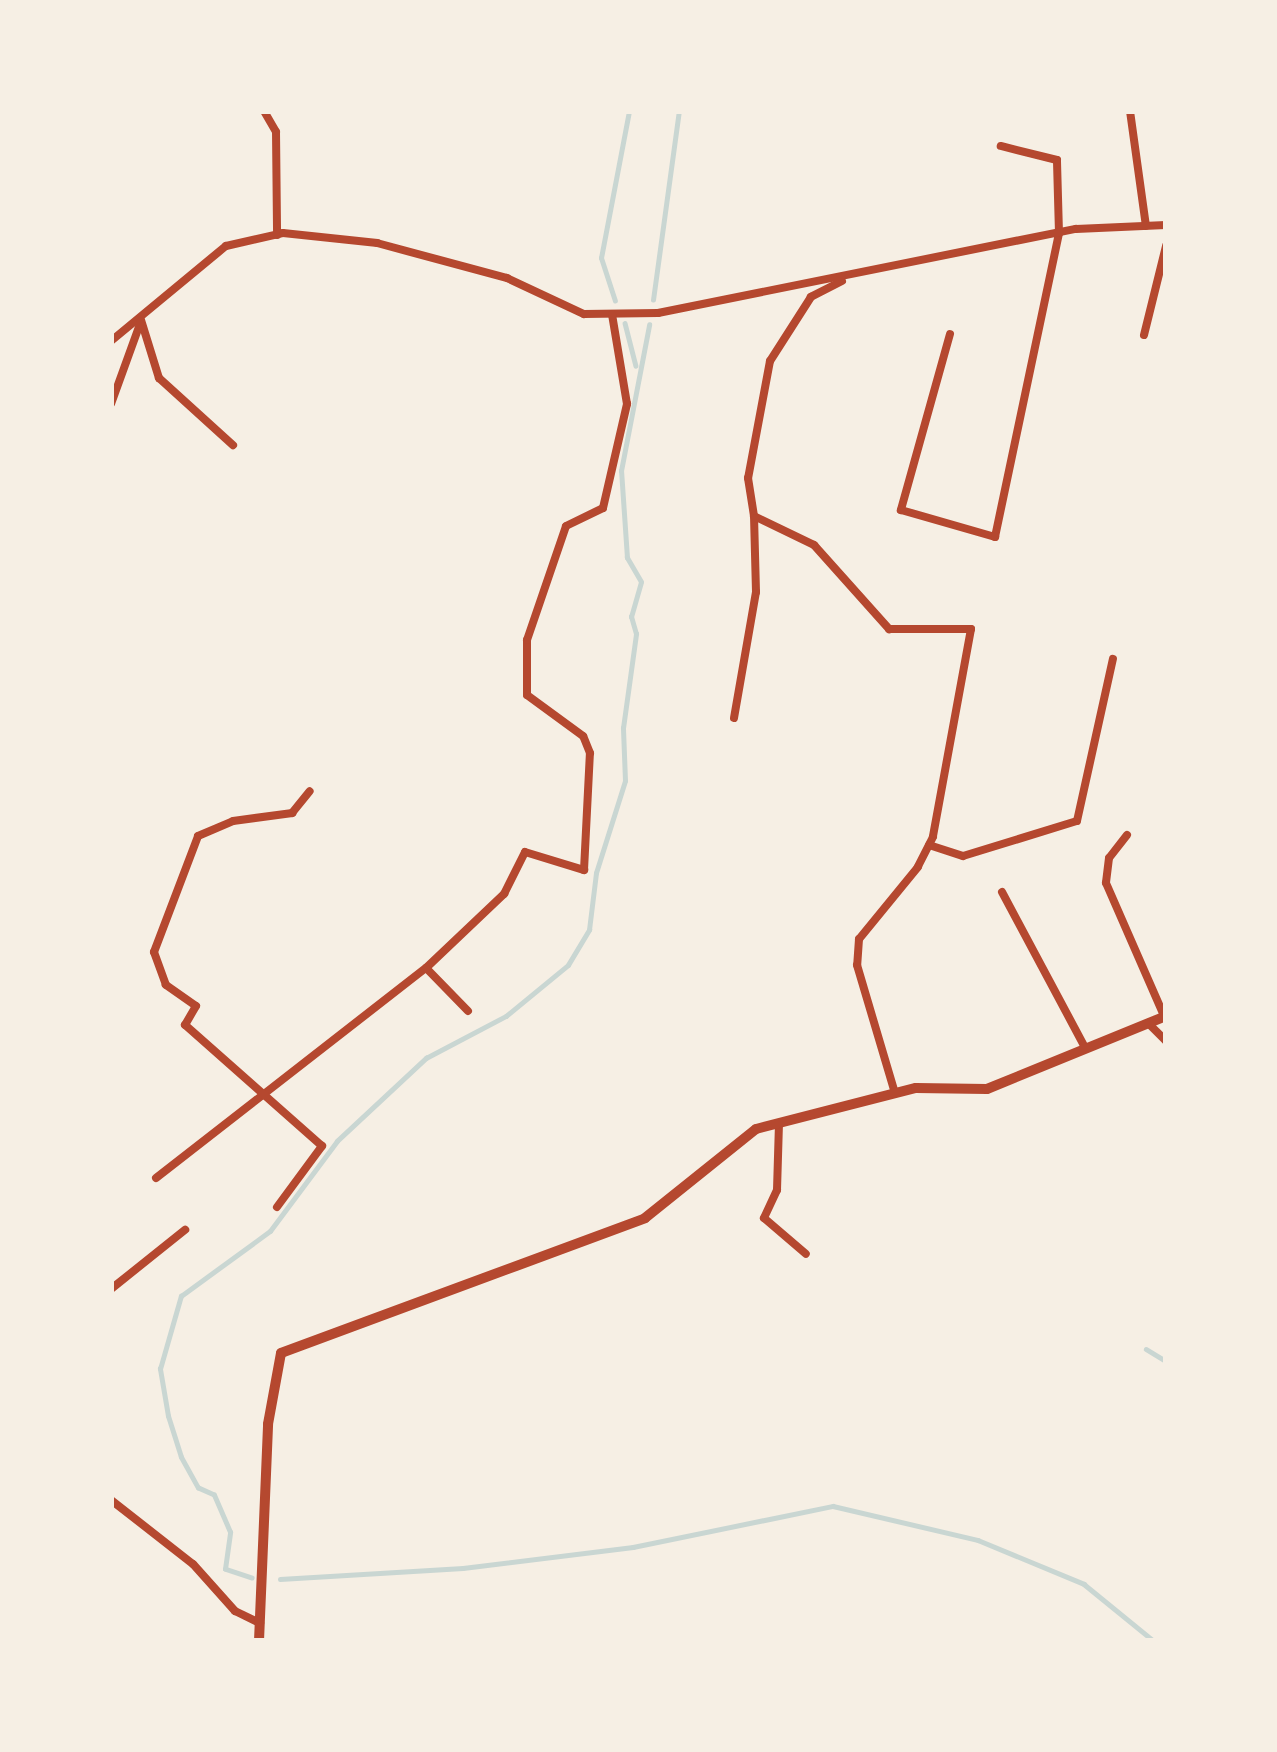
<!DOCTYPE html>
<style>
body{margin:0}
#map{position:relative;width:1277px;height:1752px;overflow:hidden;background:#f6efe4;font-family:Montserrat,sans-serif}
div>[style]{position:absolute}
.stream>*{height:4.5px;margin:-2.25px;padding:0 2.25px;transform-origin:2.25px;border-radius:2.25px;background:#c9d6d2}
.minor>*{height:8px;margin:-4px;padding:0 4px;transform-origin:4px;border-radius:4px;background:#b5482f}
.tertiary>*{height:10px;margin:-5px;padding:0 5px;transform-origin:5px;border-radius:5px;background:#b5482f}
span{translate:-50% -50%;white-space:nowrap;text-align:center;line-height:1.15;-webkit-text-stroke:12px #f6efe4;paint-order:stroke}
.frame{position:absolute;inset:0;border:114px solid #f6efe4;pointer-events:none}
</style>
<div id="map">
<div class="stream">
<i style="left:653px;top:300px;width:191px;rotate:-82.2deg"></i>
<i style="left:615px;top:301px;width:45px;rotate:-108deg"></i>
<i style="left:601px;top:258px;width:150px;rotate:-79.2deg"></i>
<i style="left:625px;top:323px;width:44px;rotate:75.7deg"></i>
<i style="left:1146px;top:1349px;width:23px;rotate:31deg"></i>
<i style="left:252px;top:1578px;width:28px;rotate:-162deg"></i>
<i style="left:225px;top:1569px;width:37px;rotate:-82deg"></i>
<i style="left:230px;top:1532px;width:40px;rotate:-113.4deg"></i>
<i style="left:214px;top:1495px;width:17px;rotate:-156deg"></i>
<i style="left:198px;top:1488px;width:35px;rotate:-119deg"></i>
<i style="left:181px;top:1457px;width:43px;rotate:-107.6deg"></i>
<i style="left:168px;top:1416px;width:48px;rotate:-99.7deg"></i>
<i style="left:160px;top:1369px;width:76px;rotate:-74deg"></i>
<i style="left:181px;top:1296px;width:110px;rotate:-36.1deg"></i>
<i style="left:270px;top:1231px;width:112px;rotate:-53.3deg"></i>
<i style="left:337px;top:1141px;width:122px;rotate:-43deg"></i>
<i style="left:426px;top:1058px;width:90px;rotate:-27.7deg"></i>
<i style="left:506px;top:1016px;width:80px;rotate:-39.4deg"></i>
<i style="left:568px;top:965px;width:41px;rotate:-59deg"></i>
<i style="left:589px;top:930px;width:57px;rotate:-83deg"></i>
<i style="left:596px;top:873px;width:96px;rotate:-72.5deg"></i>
<i style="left:625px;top:781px;width:53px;rotate:-92.2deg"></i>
<i style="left:623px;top:728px;width:95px;rotate:-82.1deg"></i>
<i style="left:636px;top:634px;width:18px;rotate:-106deg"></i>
<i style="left:631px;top:617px;width:36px;rotate:-74deg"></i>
<i style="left:641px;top:582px;width:28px;rotate:-120deg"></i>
<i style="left:627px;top:558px;width:87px;rotate:-93.9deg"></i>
<i style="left:621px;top:471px;width:149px;rotate:-79.1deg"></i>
<i style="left:280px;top:1579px;width:183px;rotate:-3.4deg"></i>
<i style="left:463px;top:1568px;width:171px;rotate:-7deg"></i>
<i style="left:633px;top:1547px;width:204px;rotate:-11.6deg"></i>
<i style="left:833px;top:1506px;width:149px;rotate:13.2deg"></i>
<i style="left:978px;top:1540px;width:115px;rotate:22.5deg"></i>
<i style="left:1084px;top:1584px;width:90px;rotate:39.2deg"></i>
</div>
<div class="minor">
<i style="left:264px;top:111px;width:24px;rotate:60deg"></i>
<i style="left:276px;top:132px;width:103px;rotate:89.4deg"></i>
<i style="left:1130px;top:111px;width:116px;rotate:82.1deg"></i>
<i style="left:842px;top:281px;width:35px;rotate:153deg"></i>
<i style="left:811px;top:297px;width:76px;rotate:122.6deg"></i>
<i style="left:770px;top:361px;width:119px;rotate:100.6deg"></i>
<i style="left:748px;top:478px;width:38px;rotate:81deg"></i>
<i style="left:754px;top:516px;width:67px;rotate:25.8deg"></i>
<i style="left:814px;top:545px;width:113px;rotate:48.2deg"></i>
<i style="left:889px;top:629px;width:82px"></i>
<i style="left:971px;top:629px;width:211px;rotate:100.4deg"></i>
<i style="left:933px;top:837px;width:34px;rotate:117deg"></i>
<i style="left:918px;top:867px;width:93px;rotate:129.3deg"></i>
<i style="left:859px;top:939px;width:26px;rotate:94deg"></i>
<i style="left:857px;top:965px;width:134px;rotate:73.5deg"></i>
<i style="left:141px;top:320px;width:61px;rotate:72.8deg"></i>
<i style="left:159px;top:378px;width:100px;rotate:42.2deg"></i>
<i style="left:950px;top:334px;width:183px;rotate:105.6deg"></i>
<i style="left:901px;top:510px;width:98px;rotate:16deg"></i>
<i style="left:995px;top:537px;width:311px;rotate:-78.1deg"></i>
<i style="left:1059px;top:233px;width:73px;rotate:-91.6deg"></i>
<i style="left:1057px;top:160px;width:58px;rotate:-166deg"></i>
<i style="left:1144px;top:335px;width:92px;rotate:-76.1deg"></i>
<i style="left:111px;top:341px;width:149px;rotate:-39.6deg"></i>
<i style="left:226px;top:246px;width:58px;rotate:-12.8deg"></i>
<i style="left:283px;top:233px;width:95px;rotate:6.1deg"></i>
<i style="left:377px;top:243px;width:135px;rotate:15.1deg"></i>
<i style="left:507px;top:278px;width:85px;rotate:25.1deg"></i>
<i style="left:584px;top:314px;width:74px;rotate:-0.8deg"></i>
<i style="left:658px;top:313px;width:426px;rotate:-11.4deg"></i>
<i style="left:1076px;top:229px;width:90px;rotate:-2.5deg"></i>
<i style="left:111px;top:404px;width:88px;rotate:-70.1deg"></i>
<i style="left:734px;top:718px;width:128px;rotate:-80.1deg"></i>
<i style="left:756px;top:592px;width:74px;rotate:-91.5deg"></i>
<i style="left:1127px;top:835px;width:29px;rotate:128deg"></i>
<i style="left:1109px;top:858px;width:25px;rotate:97deg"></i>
<i style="left:1106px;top:883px;width:145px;rotate:66.4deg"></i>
<i style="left:929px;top:845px;width:36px;rotate:18deg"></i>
<i style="left:963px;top:856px;width:119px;rotate:-17.1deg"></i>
<i style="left:1077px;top:821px;width:166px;rotate:-77.5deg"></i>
<i style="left:1002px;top:892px;width:178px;rotate:61.9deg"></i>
<i style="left:468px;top:1011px;width:60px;rotate:-134.3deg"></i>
<i style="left:426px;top:968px;width:108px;rotate:-43.5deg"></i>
<i style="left:504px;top:894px;width:47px;rotate:-63.4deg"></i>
<i style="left:525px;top:852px;width:62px;rotate:17deg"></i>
<i style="left:584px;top:870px;width:117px;rotate:-87.1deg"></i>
<i style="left:590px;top:753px;width:18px;rotate:-112deg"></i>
<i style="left:583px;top:736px;width:69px;rotate:-143.8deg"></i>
<i style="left:527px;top:695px;width:55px;rotate:-90deg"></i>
<i style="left:527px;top:640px;width:120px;rotate:-71.1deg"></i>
<i style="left:566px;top:526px;width:41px;rotate:-25.9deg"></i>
<i style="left:603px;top:508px;width:107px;rotate:-77deg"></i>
<i style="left:627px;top:404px;width:91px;rotate:-99.5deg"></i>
<i style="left:1148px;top:1023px;width:25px;rotate:45deg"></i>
<i style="left:779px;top:1123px;width:67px;rotate:91.7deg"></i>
<i style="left:777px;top:1190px;width:31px;rotate:115deg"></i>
<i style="left:764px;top:1218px;width:55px;rotate:40.6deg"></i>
<i style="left:156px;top:1178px;width:342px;rotate:-37.9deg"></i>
<i style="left:277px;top:1207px;width:76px;rotate:-53.6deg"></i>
<i style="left:322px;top:1146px;width:183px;rotate:-138.5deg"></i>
<i style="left:185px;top:1025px;width:22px;rotate:-60deg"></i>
<i style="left:196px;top:1006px;width:37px;rotate:-145deg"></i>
<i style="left:166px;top:985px;width:35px;rotate:-110deg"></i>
<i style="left:154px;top:952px;width:124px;rotate:-69.2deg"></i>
<i style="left:198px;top:836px;width:38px;rotate:-23deg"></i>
<i style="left:233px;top:821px;width:60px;rotate:-7.7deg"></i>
<i style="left:292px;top:813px;width:28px;rotate:-51deg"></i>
<i style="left:111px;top:1289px;width:95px;rotate:-38.6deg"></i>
<i style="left:111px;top:1500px;width:104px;rotate:38deg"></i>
<i style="left:193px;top:1564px;width:63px;rotate:48.2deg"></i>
<i style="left:235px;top:1611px;width:28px;rotate:26deg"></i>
</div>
<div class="tertiary">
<i style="left:259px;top:1641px;width:217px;rotate:-87.6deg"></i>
<i style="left:268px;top:1424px;width:72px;rotate:-79.6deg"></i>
<i style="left:281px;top:1353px;width:388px;rotate:-20.3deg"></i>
<i style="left:645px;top:1218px;width:142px;rotate:-38.7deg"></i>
<i style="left:756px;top:1129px;width:165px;rotate:-14.4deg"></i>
<i style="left:916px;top:1088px;width:71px;rotate:0.8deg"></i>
<i style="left:987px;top:1089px;width:193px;rotate:-22.2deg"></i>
</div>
<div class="frame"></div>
</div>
